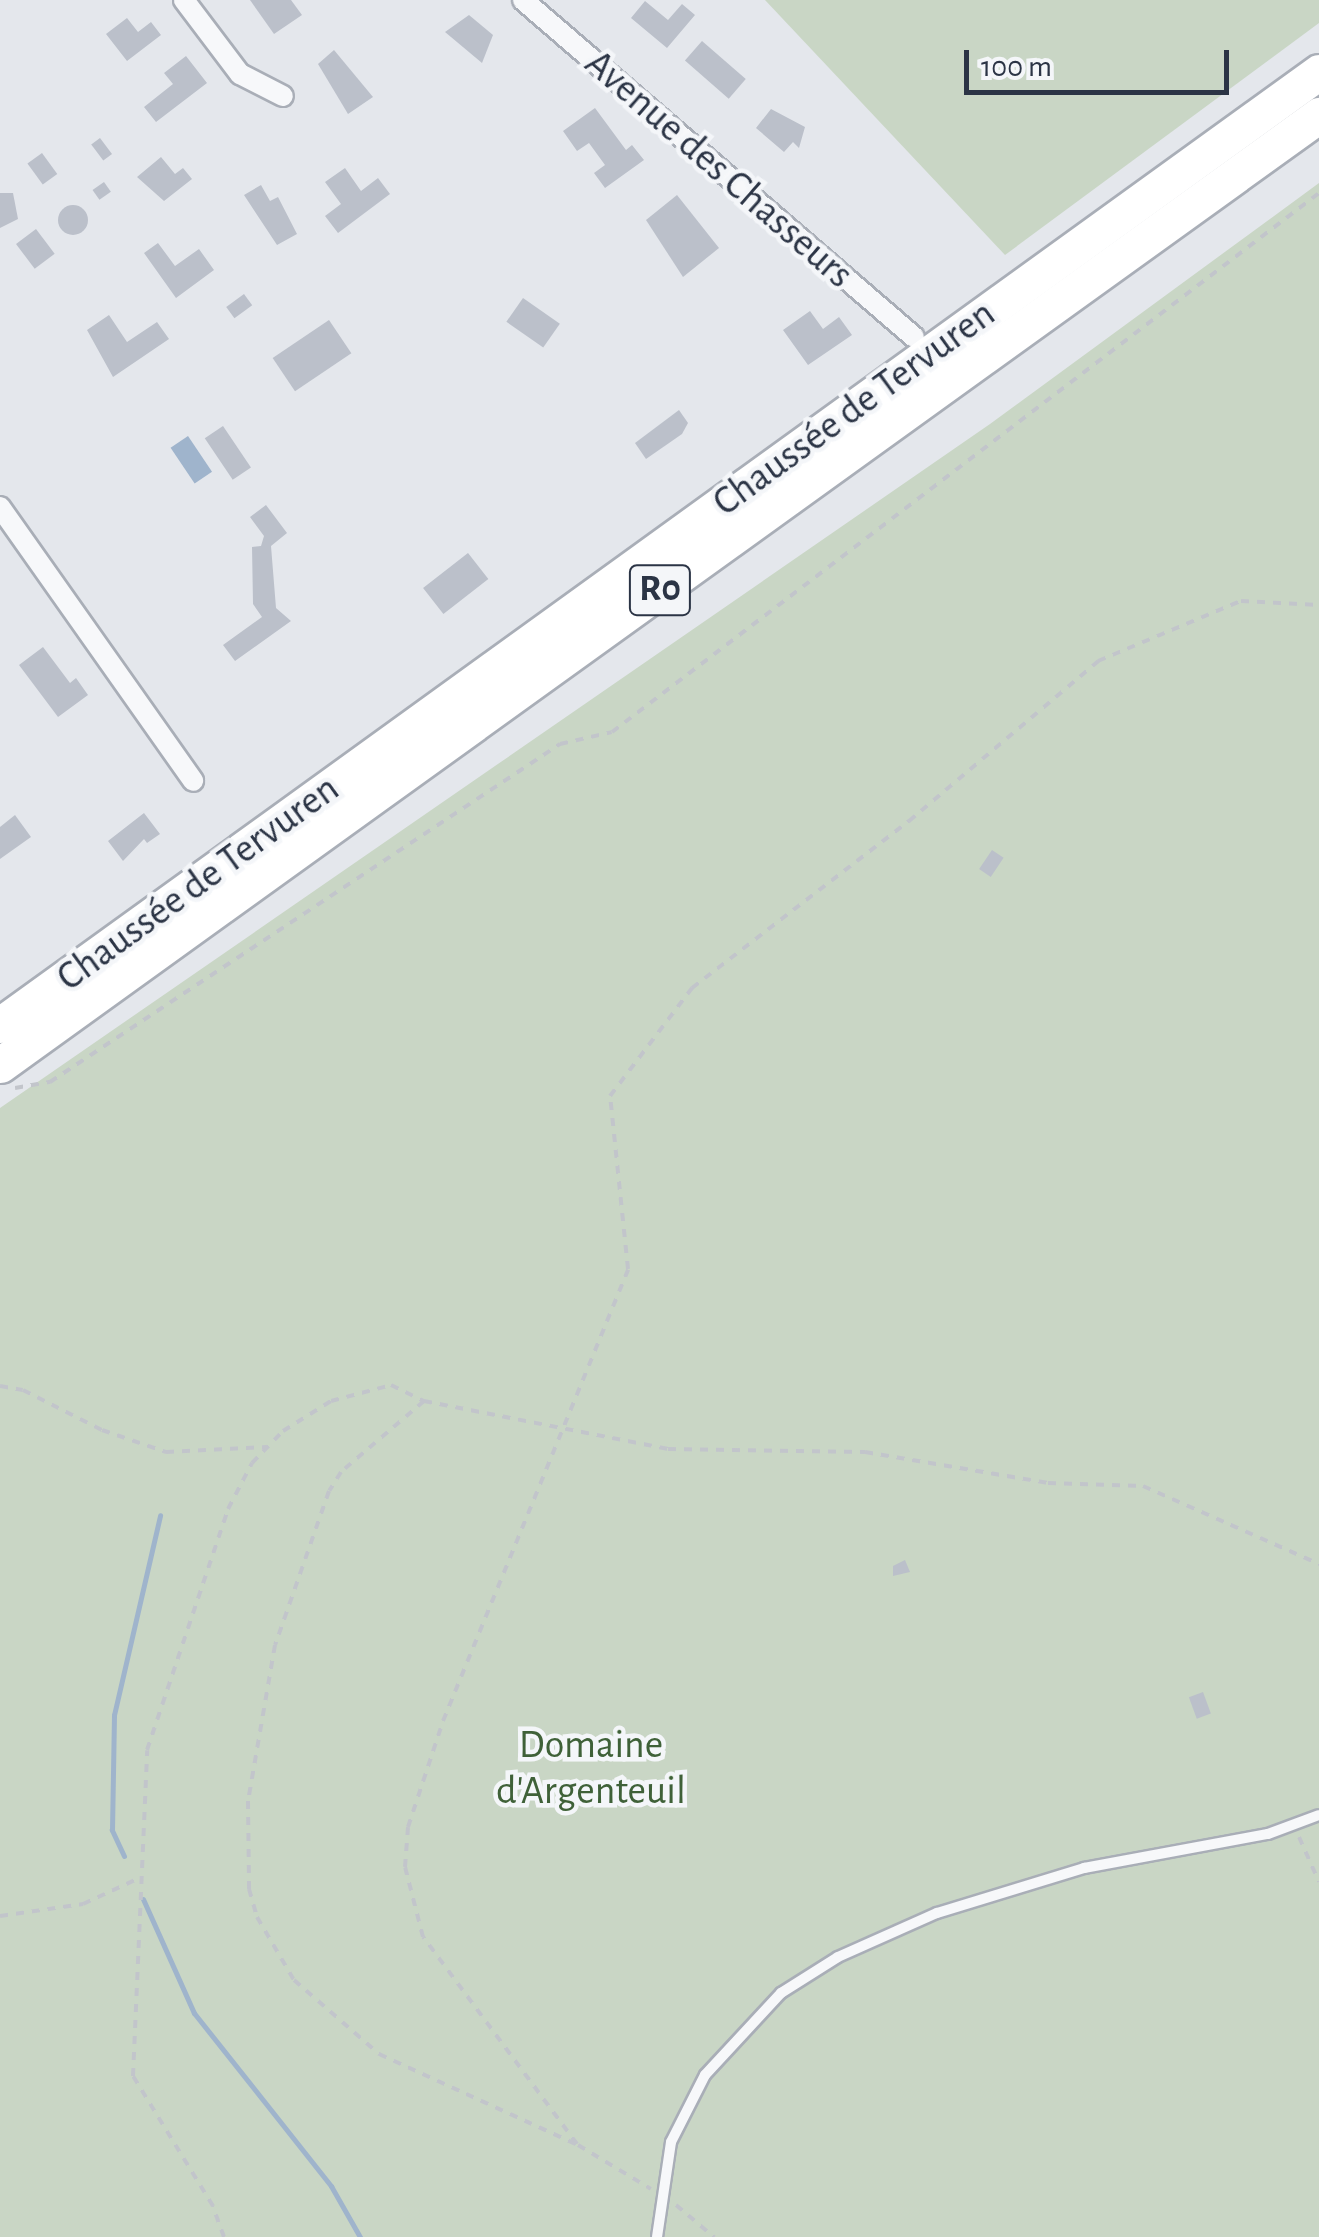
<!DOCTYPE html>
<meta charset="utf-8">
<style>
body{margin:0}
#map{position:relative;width:1319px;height:2237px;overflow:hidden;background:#e4e7ec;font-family:"Alegreya Sans",sans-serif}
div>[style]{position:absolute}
.green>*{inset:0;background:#c9d6c5}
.water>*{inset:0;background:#9fb4cc;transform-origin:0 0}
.stream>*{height:5px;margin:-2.5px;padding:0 2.5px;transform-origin:2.5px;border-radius:2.5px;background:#9fb4cc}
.building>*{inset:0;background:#bbc0ca;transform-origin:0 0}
.round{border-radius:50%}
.path>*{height:4px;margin-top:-2px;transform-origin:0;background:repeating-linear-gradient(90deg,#c2c5cb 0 8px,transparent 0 16px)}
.roads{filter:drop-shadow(2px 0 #a9aeb7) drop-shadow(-2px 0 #a9aeb7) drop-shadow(0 2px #a9aeb7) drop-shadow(0 -2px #a9aeb7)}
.lane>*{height:10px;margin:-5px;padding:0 5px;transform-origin:5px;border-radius:5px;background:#f7f8fa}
.street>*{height:20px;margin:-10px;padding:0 10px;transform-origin:10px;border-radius:10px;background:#f7f8fa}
.highway>*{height:35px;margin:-17.5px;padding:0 17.5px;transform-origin:17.5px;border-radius:17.5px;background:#fff}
span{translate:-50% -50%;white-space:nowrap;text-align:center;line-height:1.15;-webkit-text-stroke:9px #f4f6f9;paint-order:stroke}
.shield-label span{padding:2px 8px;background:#f4f6f9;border:2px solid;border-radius:8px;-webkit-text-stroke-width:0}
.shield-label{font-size:38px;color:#2b3445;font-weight:700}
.street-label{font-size:40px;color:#2b3445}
.park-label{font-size:40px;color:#3f6138}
.scale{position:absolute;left:964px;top:50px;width:265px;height:45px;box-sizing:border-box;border:5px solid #2b3445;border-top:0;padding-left:12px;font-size:30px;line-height:35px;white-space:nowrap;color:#2b3445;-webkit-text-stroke:8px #f4f6f9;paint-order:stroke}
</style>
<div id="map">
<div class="green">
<i style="clip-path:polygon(765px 0,1319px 0,1319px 23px,1005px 255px)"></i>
<i style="clip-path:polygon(1319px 183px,1319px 2237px,0 2237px,0 1108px,990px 424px)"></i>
</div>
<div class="water">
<i style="left:188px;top:436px;width:43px;height:21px;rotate:56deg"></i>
</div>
<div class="stream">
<i style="left:124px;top:1856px;width:29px;rotate:-115deg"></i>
<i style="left:112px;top:1830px;width:115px;rotate:-89deg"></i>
<i style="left:114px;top:1715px;width:205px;rotate:-77deg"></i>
<i style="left:143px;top:1899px;width:125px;rotate:65.9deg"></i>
<i style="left:194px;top:2013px;width:221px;rotate:51.6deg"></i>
<i style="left:331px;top:2186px;width:59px;rotate:60.4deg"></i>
</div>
<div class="building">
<i style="clip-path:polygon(250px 0,291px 0,302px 15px,274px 34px)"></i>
<i style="clip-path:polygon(645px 1px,668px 20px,682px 4px,695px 15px,667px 48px,631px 18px)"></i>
<i style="clip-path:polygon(469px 15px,493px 35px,482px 63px,445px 32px)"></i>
<i style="clip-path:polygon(127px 18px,138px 32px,151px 22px,161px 35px,127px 61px,106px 34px)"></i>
<i style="left:702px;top:41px;width:58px;height:26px;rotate:41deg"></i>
<i style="clip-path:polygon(334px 50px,373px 97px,348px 114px,318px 64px)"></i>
<i style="clip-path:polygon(186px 56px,207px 83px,156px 122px,144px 107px,173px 84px,164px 73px)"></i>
<i style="clip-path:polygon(595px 108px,626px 150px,632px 145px,644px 160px,605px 188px,594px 173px,605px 165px,589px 143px,577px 151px,563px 131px)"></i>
<i style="clip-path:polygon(771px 109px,805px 127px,799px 148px,793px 142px,784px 152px,756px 128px)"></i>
<i style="left:100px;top:138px;width:20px;height:11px;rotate:53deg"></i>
<i style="left:42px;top:153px;width:26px;height:18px;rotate:54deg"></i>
<i style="clip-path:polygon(161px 157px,175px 174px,183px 168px,192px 179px,164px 201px,137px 177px)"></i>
<i style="clip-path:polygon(345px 168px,361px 191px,378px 178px,390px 194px,338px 233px,325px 216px,341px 204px,325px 182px)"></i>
<i style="left:104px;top:182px;width:12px;height:14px;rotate:55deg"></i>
<i style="clip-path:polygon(261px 185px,270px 201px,278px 197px,297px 234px,277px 245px,244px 195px)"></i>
<i style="clip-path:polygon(0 193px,13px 193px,18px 219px,0 228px)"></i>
<i style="clip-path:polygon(677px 195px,719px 248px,683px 277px,646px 220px)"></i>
<i class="round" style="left:58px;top:205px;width:30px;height:30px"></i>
<i style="left:36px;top:229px;width:31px;height:25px;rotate:53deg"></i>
<i style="clip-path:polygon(158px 243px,175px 266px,199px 249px,214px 270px,176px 298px,144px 253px)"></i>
<i style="left:244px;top:294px;width:14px;height:22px;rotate:54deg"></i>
<i style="left:523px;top:298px;width:45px;height:29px;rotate:35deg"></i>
<i style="clip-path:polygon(810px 311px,823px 329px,839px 317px,852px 335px,808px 365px,783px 330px)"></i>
<i style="clip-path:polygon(109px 315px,127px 342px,157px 322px,169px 339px,113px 377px,87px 330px)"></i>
<i style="left:329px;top:320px;width:40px;height:68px;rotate:56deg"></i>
<i style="clip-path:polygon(679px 410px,688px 423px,682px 434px,646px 459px,635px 443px)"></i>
<i style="left:223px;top:426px;width:50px;height:22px;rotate:56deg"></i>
<i style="clip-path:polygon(266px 505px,287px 533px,271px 546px,276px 608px,291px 621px,235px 661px,223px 645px,262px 617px,253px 604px,252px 547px,261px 546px,264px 536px,250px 517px)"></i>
<i style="left:468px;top:553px;width:33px;height:57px;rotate:52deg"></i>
<i style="clip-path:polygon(43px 647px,70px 683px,76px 678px,88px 695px,58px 717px,19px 665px)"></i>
<i style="clip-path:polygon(144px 813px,160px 834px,147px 843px,144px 839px,123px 861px,108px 841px)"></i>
<i style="clip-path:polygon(15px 815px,31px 837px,0 859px,0 827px)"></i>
<i style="left:992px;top:850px;width:14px;height:23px;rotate:34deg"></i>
<i style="clip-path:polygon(905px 1560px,910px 1572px,893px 1576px,893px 1566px)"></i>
<i style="left:1203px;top:1692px;width:23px;height:15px;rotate:70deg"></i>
</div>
<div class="path">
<i style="left:15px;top:1088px;width:36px;rotate:-10deg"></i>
<i style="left:50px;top:1082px;width:612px;rotate:-33.53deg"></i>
<i style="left:560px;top:744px;width:53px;rotate:-13deg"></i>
<i style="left:612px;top:732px;width:889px;rotate:-37.32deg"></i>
<i style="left:0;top:1386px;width:23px;rotate:10deg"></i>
<i style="left:23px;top:1390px;width:89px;rotate:26.9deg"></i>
<i style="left:102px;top:1430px;width:68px;rotate:19deg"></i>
<i style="left:166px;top:1452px;width:101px;rotate:-2.8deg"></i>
<i style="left:424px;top:1401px;width:249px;rotate:11.1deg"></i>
<i style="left:668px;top:1449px;width:197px;rotate:0.9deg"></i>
<i style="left:865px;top:1452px;width:186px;rotate:9.6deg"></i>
<i style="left:1048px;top:1483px;width:95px;rotate:1.8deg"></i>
<i style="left:1143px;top:1486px;width:193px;rotate:23.9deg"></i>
<i style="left:1299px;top:1837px;width:49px;rotate:66deg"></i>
<i style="left:0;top:1916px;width:84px;rotate:-8.2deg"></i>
<i style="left:83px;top:1904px;width:60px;rotate:-24.8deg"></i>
<i style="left:577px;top:2144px;width:258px;rotate:-126.6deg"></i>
<i style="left:423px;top:1937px;width:72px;rotate:-104.4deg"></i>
<i style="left:405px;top:1867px;width:40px;rotate:-85.7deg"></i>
<i style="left:408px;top:1827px;width:112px;rotate:-71.7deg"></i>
<i style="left:443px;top:1721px;width:488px;rotate:-67.7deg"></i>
<i style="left:628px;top:1269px;width:174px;rotate:-95.9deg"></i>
<i style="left:610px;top:1096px;width:136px;rotate:-52.8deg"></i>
<i style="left:692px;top:988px;width:274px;rotate:-37.6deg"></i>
<i style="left:909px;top:821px;width:248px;rotate:-40.2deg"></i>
<i style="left:1098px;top:661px;width:155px;rotate:-22.8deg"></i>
<i style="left:1241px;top:601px;width:78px;rotate:2.9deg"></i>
<i style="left:676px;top:2205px;width:50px;rotate:40.1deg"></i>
<i style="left:224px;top:2237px;width:33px;rotate:-110deg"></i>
<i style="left:213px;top:2206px;width:153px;rotate:-121.6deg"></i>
<i style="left:133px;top:2076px;width:326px;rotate:-87.5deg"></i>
<i style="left:147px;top:1750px;width:254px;rotate:-71.4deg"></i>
<i style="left:228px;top:1509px;width:52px;rotate:-62.4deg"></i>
<i style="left:252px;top:1463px;width:45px;rotate:-45.9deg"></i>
<i style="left:283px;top:1431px;width:57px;rotate:-32deg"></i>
<i style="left:331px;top:1401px;width:62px;rotate:-14.9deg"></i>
<i style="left:391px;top:1385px;width:37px;rotate:26deg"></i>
<i style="left:424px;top:1401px;width:109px;rotate:139.5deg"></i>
<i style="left:341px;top:1472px;width:22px;rotate:122deg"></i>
<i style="left:329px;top:1491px;width:163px;rotate:109.3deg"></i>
<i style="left:275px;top:1645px;width:158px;rotate:99.8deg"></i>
<i style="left:248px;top:1801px;width:88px;rotate:89.3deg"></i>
<i style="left:249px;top:1889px;width:29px;rotate:74deg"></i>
<i style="left:257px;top:1917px;width:73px;rotate:59.6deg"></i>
<i style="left:294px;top:1980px;width:113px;rotate:41deg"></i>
<i style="left:379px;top:2054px;width:219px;rotate:24.6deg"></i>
<i style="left:578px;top:2145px;width:85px;rotate:31.1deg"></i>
</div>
<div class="roads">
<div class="lane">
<i style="left:657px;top:2237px;width:96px;rotate:-81.6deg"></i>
<i style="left:671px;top:2142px;width:75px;rotate:-63.1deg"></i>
<i style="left:705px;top:2075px;width:112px;rotate:-47.2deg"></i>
<i style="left:781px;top:1993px;width:67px;rotate:-32.3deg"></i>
<i style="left:838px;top:1957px;width:108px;rotate:-24deg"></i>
<i style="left:937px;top:1913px;width:154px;rotate:-17deg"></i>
<i style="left:1084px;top:1868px;width:187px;rotate:-10.5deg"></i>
<i style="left:1268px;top:1834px;width:54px;rotate:-20.4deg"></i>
</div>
<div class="street">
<i style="left:184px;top:0;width:93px;rotate:52.9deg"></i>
<i style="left:240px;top:74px;width:48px;rotate:27.1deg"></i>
<i style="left:523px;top:0;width:516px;rotate:40.76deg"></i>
<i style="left:0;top:507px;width:335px;rotate:54.8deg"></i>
</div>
<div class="highway">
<i style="left:0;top:1025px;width:1627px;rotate:-35.85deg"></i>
<i style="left:0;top:1065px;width:1626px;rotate:-35.76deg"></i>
</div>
</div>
<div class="shield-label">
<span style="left:660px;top:590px">R0</span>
</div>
<div class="street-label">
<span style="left:719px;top:169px;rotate:41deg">Avenue des Chasseurs</span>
<span style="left:854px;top:408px;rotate:-36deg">Chaussée de Tervuren</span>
<span style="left:198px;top:883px;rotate:-36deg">Chaussée de Tervuren</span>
</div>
<div class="park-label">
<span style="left:591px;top:1768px">Domaine<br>d'Argenteuil</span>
</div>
<div class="scale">100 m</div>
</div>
